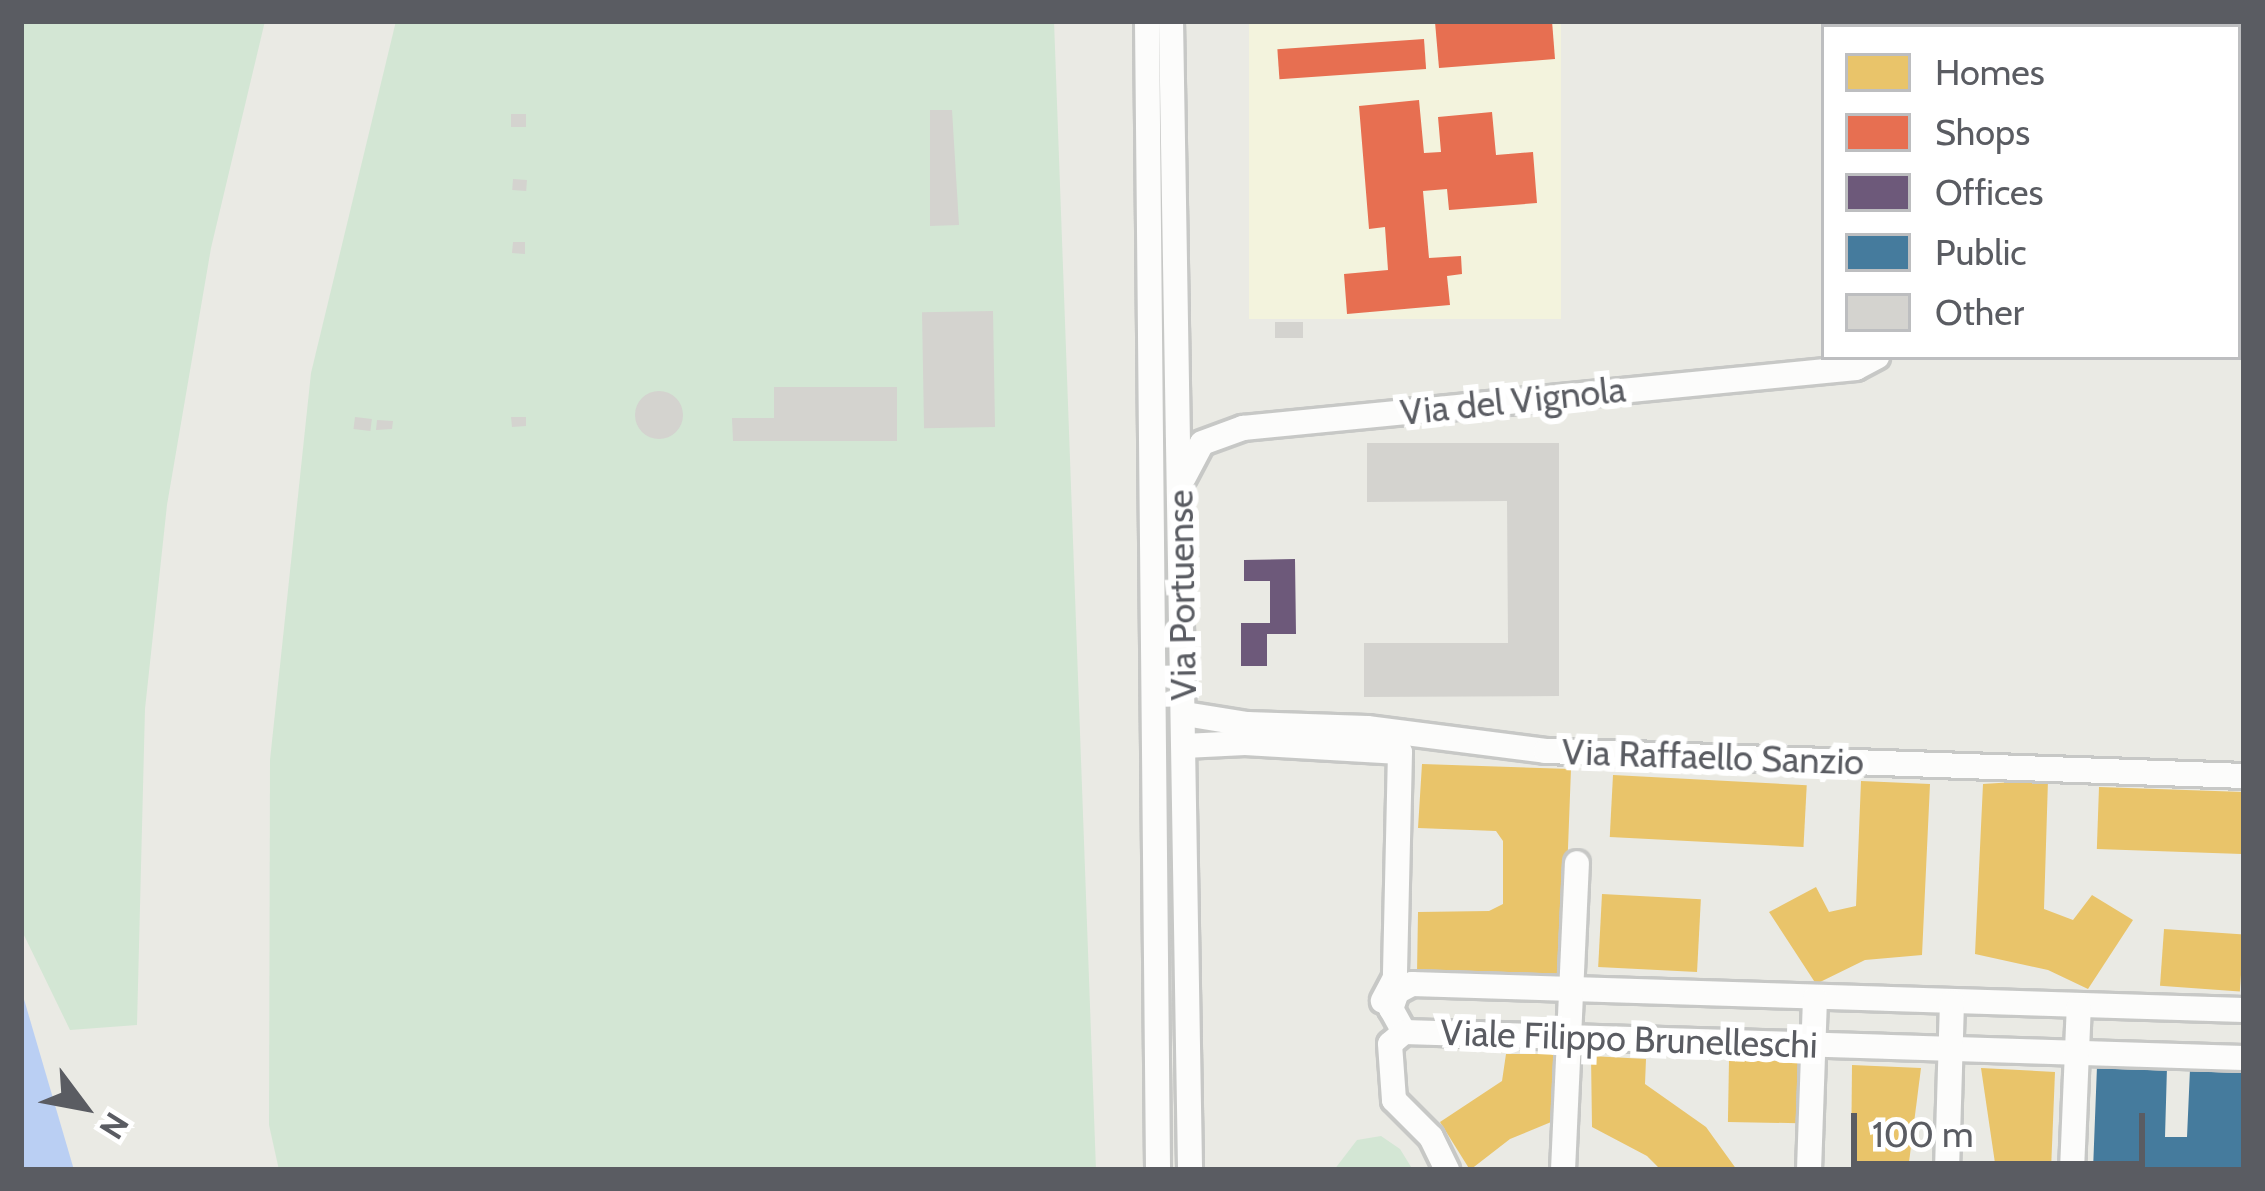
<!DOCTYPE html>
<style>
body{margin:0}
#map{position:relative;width:2265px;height:1191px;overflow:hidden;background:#eaeae4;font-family:Cabin,sans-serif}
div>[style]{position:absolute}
.commercial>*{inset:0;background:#f3f3dd;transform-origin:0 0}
.green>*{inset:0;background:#d3e6d4}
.water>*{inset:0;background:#bacff3}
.homes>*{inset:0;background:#e9c46a;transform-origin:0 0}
.shops>*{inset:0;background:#e76f51;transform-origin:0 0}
.offices>*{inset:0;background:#6d597a}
.public>*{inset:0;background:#457b9d}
.building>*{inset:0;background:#d4d3cf;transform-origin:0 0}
.round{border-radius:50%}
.roads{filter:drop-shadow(3px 0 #c7c8c6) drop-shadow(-3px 0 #c7c8c6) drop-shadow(0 3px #c7c8c6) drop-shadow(0 -3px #c7c8c6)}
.minor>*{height:24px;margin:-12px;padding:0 12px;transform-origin:12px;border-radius:12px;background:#fcfcfb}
span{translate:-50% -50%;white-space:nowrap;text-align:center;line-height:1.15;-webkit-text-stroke:12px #fff;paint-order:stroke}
.street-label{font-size:36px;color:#5a5c62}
.frame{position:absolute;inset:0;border:24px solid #5a5c62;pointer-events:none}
.legend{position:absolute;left:1821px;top:24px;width:420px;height:336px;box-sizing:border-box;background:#fff;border:3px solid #bdbec0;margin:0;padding:15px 21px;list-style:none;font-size:36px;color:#5a5c62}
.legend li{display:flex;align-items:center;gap:24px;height:60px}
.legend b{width:60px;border:3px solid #bdbec0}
.north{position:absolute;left:24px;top:1047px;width:120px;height:120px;-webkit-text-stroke:9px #fff;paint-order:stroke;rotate:122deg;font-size:33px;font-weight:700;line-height:48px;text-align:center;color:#5a5c62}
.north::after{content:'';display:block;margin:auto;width:42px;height:54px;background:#5a5c62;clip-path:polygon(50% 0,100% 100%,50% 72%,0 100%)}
.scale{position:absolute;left:1851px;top:1113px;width:294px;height:54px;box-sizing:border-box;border:6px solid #5a5c62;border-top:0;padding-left:15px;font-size:36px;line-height:42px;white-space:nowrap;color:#5a5c62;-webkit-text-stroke:9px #fff;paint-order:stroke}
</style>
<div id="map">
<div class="commercial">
<i style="left:1249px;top:21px;width:312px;height:298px"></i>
</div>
<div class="green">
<i style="clip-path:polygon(21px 21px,265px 21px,211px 248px,167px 505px,145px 709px,137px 1025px,70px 1030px,21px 929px)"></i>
<i style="clip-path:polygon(396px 21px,1054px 21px,1096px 1170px,279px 1170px,269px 1125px,270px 760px,311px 373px)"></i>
<i style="clip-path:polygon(1381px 1136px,1400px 1149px,1413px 1170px,1334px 1170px,1357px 1140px)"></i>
</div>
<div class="water">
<i style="clip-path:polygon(21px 989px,74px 1170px,21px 1170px)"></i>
</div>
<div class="homes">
<i style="clip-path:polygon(1422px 764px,1571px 769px,1563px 979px,1417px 973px,1418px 912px,1489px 911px,1503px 904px,1503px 841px,1496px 831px,1418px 828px)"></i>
<i style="left:1613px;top:775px;width:194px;height:62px;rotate:3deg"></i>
<i style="clip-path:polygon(2048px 780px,2044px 909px,2073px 920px,2092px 895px,2133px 920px,2088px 989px,2048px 970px,1975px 954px,1983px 784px)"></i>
<i style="clip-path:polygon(1861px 781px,1930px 784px,1922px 955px,1865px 960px,1816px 984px,1769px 912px,1816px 887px,1829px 912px,1856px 906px)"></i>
<i style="left:2099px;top:787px;width:145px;height:62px;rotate:2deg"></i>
<i style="left:1602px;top:894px;width:99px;height:73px;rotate:3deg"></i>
<i style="left:2164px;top:929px;width:80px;height:57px;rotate:4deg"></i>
<i style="clip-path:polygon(1506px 1054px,1559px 1054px,1556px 1120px,1510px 1139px,1470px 1170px,1440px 1122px,1502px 1081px)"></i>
<i style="clip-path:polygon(1591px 1056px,1646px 1059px,1645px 1084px,1706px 1127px,1737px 1170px,1661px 1170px,1647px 1156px,1592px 1127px)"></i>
<i style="left:1729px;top:1060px;width:70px;height:62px;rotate:1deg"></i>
<i style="clip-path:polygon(1852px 1065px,1921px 1068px,1908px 1170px,1851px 1170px)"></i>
<i style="clip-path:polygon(1981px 1068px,2055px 1072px,2051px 1170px,1996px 1170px)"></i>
</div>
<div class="shops">
<i style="clip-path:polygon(1450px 21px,1552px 21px,1555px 59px,1439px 68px,1435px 22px)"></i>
<i style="left:1424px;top:39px;width:30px;height:147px;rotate:86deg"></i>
<i style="clip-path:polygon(1419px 100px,1424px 153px,1441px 152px,1438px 117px,1492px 112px,1496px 155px,1533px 152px,1537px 203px,1449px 210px,1447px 189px,1423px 191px,1429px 258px,1461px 256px,1462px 274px,1447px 276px,1450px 305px,1347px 314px,1344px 274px,1388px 270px,1385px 227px,1369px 229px,1359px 106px)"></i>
</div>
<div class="offices">
<i style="clip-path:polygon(1295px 559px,1296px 634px,1267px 634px,1267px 666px,1241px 666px,1241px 623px,1270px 623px,1270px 581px,1244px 581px,1244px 560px)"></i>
</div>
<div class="public">
<i style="clip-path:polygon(2097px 1066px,2167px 1067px,2165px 1137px,2187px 1137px,2190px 1069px,2244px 1070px,2244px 1170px,2093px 1170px)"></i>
</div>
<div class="building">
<i style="clip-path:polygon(930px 110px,952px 110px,959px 225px,930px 226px)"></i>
<i style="left:511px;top:114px;width:15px;height:13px"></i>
<i style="left:513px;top:179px;width:14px;height:11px;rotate:4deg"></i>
<i style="clip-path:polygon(513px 242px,525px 242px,525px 254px,512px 253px)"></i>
<i style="left:993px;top:311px;width:116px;height:71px;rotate:89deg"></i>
<i style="left:1303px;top:322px;width:16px;height:28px;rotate:90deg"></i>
<i style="clip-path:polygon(774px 387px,897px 387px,897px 441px,733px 441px,732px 418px,774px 418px)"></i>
<i class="round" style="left:635px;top:391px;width:48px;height:48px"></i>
<i style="left:355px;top:417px;width:17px;height:12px;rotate:7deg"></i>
<i style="clip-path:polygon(511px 417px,526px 417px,526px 426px,512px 427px)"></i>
<i style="clip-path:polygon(377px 420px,393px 421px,392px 429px,376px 430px)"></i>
<i style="clip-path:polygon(1367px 443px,1559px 443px,1559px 696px,1364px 697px,1364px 643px,1508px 643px,1507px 501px,1367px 502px)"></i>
</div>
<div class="roads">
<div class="minor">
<i style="left:1147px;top:21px;width:1149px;rotate:89.45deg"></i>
<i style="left:1171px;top:21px;width:1149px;rotate:89.05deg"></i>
<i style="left:1876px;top:21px;width:6px;rotate:81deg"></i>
<i style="left:1184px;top:477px;width:38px;rotate:-62deg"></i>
<i style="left:1202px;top:443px;width:44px;rotate:-20.1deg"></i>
<i style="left:1243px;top:428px;width:616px;rotate:-5.59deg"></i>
<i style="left:1856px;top:368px;width:24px;rotate:-28deg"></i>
<i style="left:1185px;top:714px;width:63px;rotate:9.2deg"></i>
<i style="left:1247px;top:724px;width:120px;rotate:1.9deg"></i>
<i style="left:1367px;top:728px;width:180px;rotate:7.3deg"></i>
<i style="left:1546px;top:751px;width:698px;rotate:2.05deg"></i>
<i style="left:1184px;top:746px;width:61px;rotate:-2.8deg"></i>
<i style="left:1245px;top:743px;width:155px;rotate:3.3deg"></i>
<i style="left:1400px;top:752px;width:226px;rotate:91.3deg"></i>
<i style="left:1395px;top:978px;width:26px;rotate:118deg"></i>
<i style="left:1404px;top:1032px;width:26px;rotate:-119deg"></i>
<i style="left:1391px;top:1009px;width:18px;rotate:-71deg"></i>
<i style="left:1397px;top:992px;width:17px;rotate:-28deg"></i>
<i style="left:1412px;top:984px;width:832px;rotate:1.79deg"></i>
<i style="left:1404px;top:1032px;width:840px;rotate:1.77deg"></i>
<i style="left:1404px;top:1032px;width:18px;rotate:139deg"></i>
<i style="left:1390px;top:1044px;width:56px;rotate:85.9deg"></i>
<i style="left:1394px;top:1100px;width:52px;rotate:45deg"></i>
<i style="left:1431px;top:1137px;width:37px;rotate:64deg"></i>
<i style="left:1563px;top:1170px;width:307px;rotate:-87.4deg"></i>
<i style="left:1809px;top:1170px;width:172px;rotate:-88deg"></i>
<i style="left:1947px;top:1170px;width:168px;rotate:-88.3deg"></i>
<i style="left:2072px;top:1170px;width:164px;rotate:-87.6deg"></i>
</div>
</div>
<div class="street-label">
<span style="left:1513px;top:401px;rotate:-6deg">Via del Vignola</span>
<span style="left:1182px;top:595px;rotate:-91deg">Via Portuense</span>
<span style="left:1713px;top:757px;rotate:2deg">Via Raffaello Sanzio</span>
<span style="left:1629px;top:1039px;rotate:2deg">Viale Filippo Brunelleschi</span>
</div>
<div class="frame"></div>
<ul class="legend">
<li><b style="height:33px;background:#e9c46a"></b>Homes</li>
<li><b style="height:33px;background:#e76f51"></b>Shops</li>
<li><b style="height:33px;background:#6d597a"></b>Offices</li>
<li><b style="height:33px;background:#457b9d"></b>Public</li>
<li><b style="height:33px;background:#d4d3cf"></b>Other</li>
</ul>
<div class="north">N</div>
<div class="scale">100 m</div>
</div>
